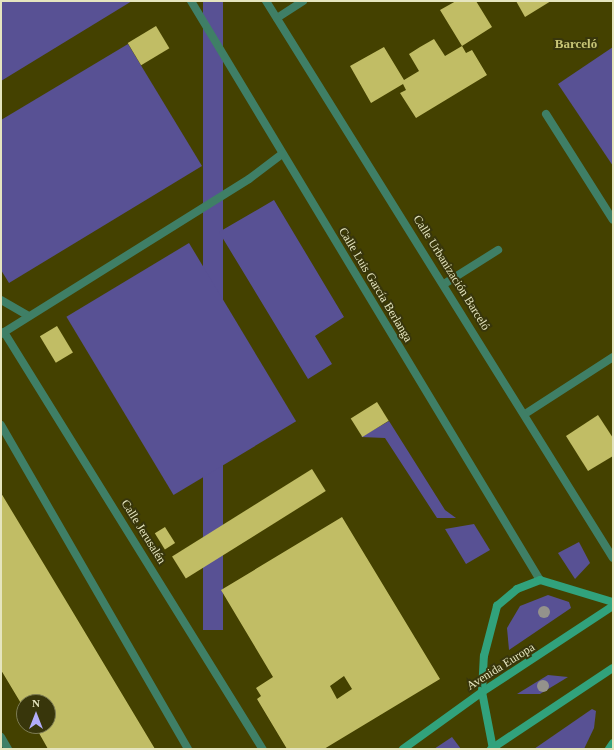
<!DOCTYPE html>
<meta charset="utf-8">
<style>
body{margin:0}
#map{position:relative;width:614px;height:750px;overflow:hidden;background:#444100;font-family:"Times New Roman",serif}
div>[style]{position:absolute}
.green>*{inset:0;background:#585194;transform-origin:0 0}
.building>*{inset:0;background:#c1bd65;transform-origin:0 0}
.lane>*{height:8px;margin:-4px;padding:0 4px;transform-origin:4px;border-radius:4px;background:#3f7f66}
.street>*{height:8px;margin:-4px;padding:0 4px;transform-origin:4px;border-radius:4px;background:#3f7f66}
.secondary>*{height:8px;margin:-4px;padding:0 4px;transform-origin:4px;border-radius:4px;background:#31a27c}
.trees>*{width:12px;height:12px;margin:-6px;border-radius:50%;background:#94928c}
span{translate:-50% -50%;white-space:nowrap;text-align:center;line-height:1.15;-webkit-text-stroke:4px #38360b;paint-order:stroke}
.street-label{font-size:12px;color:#e5e5bf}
.neighbourhood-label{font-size:13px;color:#c7c476;font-weight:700}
.frame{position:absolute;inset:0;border:2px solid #e5e5bf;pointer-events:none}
.north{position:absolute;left:16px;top:694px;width:40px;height:40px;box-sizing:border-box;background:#38360b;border:1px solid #7d7c53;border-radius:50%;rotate:0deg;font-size:11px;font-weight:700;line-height:16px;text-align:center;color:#e5e5bf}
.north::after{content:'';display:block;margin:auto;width:14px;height:18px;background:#b2adf9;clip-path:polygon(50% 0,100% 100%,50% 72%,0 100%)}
</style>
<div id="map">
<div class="green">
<i style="clip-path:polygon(1px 1px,132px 1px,1px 81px)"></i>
<i style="left:203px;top:1px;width:20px;height:629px"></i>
<i style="clip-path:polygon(128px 44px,202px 166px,9px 283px,1px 270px,1px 120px)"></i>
<i style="clip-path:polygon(613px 47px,613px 166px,558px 84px)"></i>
<i style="clip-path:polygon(274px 200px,344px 317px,315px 336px,332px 364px,308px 379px,219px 232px)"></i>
<i style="left:189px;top:243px;width:208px;height:143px;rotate:59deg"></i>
<i style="clip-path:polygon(389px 421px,445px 510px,456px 518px,437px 518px,385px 438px,361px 437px)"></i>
<i style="clip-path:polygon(474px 524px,490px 550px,466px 564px,445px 529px)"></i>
<i style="clip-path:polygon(579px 542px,590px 563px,575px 579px,558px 553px)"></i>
<i style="clip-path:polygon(548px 595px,569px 602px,571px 608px,509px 650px,507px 628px,520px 606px)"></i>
<i style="clip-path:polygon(548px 675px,568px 677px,540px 694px,517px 694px)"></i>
<i style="clip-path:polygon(592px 709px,596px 711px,594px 728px,584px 749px,534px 749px)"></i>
<i style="clip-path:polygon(452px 737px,461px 749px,434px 749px)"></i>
</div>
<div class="building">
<i style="clip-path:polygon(456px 1px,476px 1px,492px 27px,462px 46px,466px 53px,472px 50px,487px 75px,416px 118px,400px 93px,406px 90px,403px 84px,371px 103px,350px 66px,384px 47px,404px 80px,419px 71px,409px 54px,420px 47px,434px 39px,445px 56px,462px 46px,440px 10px)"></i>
<i style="clip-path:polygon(516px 1px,551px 1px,525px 17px)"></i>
<i style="left:156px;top:26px;width:26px;height:33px;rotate:59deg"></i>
<i style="left:57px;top:326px;width:31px;height:20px;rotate:59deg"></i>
<i style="left:377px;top:402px;width:22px;height:31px;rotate:58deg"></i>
<i style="clip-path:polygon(598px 415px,613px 438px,613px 456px,588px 471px,566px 436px)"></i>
<i style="left:312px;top:469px;width:26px;height:165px;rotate:58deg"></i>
<i style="clip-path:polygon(1px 493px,68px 604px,155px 749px,48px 749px,35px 726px,48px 726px,48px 702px,24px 702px,24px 709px,22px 705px,1px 670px)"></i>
<i style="clip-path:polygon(evenodd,342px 517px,440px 679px,324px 749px,287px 749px,257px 699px,261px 696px,256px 688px,273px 677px,221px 590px,342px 517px,344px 676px,352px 689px,337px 699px,330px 686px,344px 676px)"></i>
<i style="left:165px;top:527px;width:19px;height:12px;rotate:58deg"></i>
</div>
<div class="lane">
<i style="left:277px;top:18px;width:31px;rotate:-33deg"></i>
<i style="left:546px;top:114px;width:125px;rotate:57.7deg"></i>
<i style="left:444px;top:284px;width:64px;rotate:-32.2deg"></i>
<i style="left:1px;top:300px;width:32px;rotate:30deg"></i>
<i style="left:525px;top:414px;width:105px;rotate:-32.9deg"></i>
</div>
<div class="street">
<i style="left:191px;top:1px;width:676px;rotate:58.92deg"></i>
<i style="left:266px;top:1px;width:656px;rotate:58.08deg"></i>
<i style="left:4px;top:332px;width:491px;rotate:58.2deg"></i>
<i style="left:1px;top:334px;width:292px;rotate:-32deg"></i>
<i style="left:249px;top:179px;width:41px;rotate:-37.1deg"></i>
<i style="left:1px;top:425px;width:374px;rotate:60deg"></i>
<i style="left:1px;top:737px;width:14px;rotate:60deg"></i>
</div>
<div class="secondary">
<i style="left:403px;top:749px;width:97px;rotate:-35.8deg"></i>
<i style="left:482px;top:692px;width:157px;rotate:-33.3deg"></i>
<i style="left:491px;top:749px;width:146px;rotate:-33.6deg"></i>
<i style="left:493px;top:749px;width:58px;rotate:-100.9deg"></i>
<i style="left:482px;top:692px;width:36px;rotate:-87deg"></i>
<i style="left:484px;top:656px;width:52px;rotate:-75.4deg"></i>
<i style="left:497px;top:606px;width:26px;rotate:-40deg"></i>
<i style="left:517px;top:589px;width:25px;rotate:-21deg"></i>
<i style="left:540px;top:580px;width:76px;rotate:16.8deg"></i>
<i style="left:609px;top:749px;width:7px;rotate:-56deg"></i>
</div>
<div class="trees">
<i style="left:544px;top:612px"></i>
<i style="left:543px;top:686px"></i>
</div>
<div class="street-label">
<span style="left:451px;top:273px;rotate:58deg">Calle Urbanización Barceló</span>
<span style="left:375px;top:285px;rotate:59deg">Calle Luis García Berlanga</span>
<span style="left:143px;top:532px;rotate:58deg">Calle Jerusalén</span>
<span style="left:501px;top:667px;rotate:-32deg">Avenida Europa</span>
</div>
<div class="neighbourhood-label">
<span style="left:576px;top:44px">Barceló</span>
</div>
<div class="frame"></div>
<div class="north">N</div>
</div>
